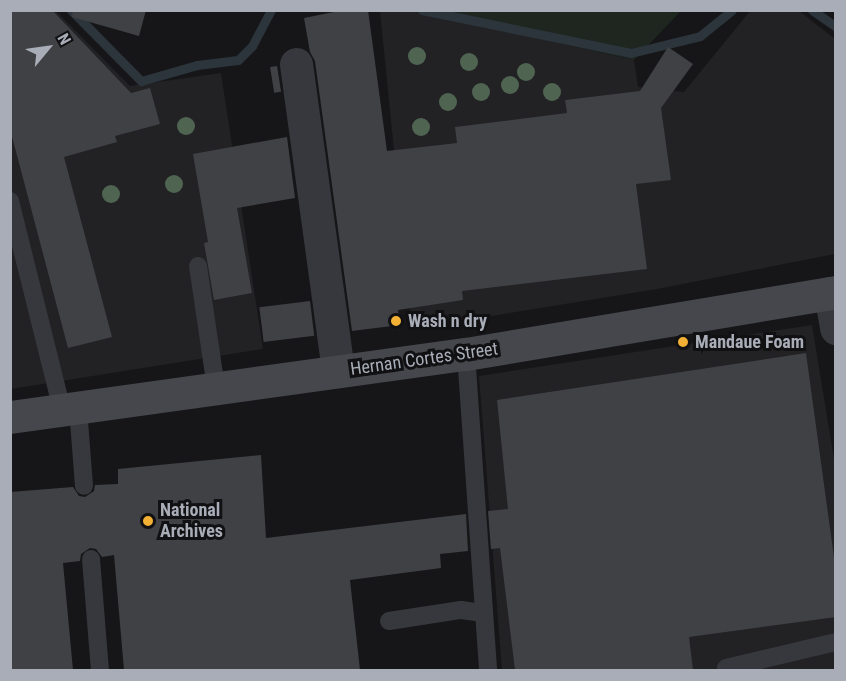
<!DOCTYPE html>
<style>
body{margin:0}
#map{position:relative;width:846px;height:681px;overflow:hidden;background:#161618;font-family:"Roboto Condensed",sans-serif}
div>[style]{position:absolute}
.built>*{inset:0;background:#222225}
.green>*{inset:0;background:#1e261f}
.stream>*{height:9px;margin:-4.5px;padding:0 4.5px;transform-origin:4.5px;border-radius:4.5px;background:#2c353c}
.building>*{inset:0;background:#404145;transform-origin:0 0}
.lane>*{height:18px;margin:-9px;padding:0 9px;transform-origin:9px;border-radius:9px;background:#37383d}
.street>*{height:33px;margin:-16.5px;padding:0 16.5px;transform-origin:16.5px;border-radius:16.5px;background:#37383d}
.secondary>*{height:33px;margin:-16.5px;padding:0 16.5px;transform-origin:16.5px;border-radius:16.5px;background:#45474d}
.trees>*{width:18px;height:18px;margin:-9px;border-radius:50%;background:#506452}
.dots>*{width:16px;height:16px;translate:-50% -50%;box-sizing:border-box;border:3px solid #111113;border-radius:50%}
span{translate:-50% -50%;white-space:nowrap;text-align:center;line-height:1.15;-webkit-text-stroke:6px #111113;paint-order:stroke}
.poi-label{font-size:18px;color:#a8adb8;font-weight:700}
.left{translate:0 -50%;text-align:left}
.street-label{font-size:18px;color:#a8adb8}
.frame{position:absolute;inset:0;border:12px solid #a8adb8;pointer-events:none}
.north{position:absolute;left:18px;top:18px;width:60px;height:60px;-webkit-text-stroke:4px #111113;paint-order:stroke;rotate:61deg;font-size:16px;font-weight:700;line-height:24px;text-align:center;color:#a8adb8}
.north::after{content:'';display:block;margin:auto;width:21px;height:27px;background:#a8adb8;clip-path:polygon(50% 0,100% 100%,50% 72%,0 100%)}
</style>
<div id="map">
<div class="built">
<i style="clip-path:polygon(11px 11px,56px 11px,130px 86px,221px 73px,263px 349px,11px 389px)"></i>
<i style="clip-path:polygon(380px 11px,414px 11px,634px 60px,638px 87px,684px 92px,750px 11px,799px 11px,835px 39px,835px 254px,657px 289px,412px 329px)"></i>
<i style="clip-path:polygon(812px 325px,835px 465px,835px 670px,502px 670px,479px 376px)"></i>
</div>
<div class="green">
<i style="clip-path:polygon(414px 11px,681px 10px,681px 11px,634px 60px)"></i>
</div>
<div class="stream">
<i style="left:71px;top:10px;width:100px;rotate:45.4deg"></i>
<i style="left:141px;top:81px;width:58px;rotate:-15.9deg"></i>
<i style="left:197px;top:65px;width:41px;rotate:-7deg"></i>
<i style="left:238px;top:60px;width:20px;rotate:-45deg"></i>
<i style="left:252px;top:46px;width:41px;rotate:-62.2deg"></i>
<i style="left:422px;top:10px;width:213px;rotate:11.6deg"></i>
<i style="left:631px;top:53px;width:71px;rotate:-13.8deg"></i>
<i style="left:700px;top:36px;width:41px;rotate:-39.1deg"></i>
<i style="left:812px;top:10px;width:29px;rotate:35deg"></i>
</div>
<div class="building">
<i style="clip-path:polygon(10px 10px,52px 10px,131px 93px,150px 88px,160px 124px,115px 136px,117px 142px,64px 157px,112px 337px,68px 348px,10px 129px)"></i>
<i style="clip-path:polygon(73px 10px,146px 10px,139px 36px,72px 17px)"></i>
<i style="clip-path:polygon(344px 10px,368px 10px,387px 151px,457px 143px,455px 127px,567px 113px,565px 100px,640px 91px,668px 47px,693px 64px,661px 108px,671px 180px,636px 184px,647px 269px,462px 291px,463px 300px,398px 310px,400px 325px,352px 331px,315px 61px,310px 52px,304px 18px)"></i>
<i style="left:277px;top:66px;width:26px;height:7px;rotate:81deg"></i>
<i style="clip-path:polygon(287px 137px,295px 198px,237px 208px,252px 293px,214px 300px,204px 243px,208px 242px,193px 154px)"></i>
<i style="left:310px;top:301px;width:35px;height:51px;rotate:83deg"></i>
<i style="clip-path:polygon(806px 353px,836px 572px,836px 617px,689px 637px,693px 670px,515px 670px,500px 548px,491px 549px,488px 511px,508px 509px,497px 400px)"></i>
<i style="clip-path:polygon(261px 455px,266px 538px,466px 514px,468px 551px,440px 554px,441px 568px,350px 580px,360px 670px,124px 670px,114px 555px,102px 557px,96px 549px,90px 548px,81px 554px,80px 561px,63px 563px,73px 670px,10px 670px,10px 492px,73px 487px,79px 496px,85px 497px,94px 491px,95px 485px,118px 484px,118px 469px)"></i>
</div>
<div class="lane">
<i style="left:10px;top:201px;width:215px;rotate:76deg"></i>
<i style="left:198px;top:266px;width:123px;rotate:81.6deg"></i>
<i style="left:466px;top:354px;width:317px;rotate:86deg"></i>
<i style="left:78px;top:408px;width:78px;rotate:85.6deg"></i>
<i style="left:91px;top:559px;width:111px;rotate:85.4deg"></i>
<i style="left:389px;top:621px;width:73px;rotate:-8.7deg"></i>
<i style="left:461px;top:610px;width:21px;rotate:8deg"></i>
<i style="left:726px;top:668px;width:113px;rotate:-13.3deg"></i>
</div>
<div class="street">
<i style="left:296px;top:64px;width:310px;rotate:82.2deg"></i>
<i style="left:830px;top:293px;width:36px;rotate:80deg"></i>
</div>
<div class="secondary">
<i style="left:10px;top:417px;width:460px;rotate:-7.9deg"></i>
<i style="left:466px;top:354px;width:375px;rotate:-9.5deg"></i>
</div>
<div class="trees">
<i style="left:417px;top:56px"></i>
<i style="left:469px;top:62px"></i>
<i style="left:526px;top:72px"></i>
<i style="left:510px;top:85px"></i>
<i style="left:481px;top:92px"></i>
<i style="left:552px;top:92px"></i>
<i style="left:448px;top:102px"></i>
<i style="left:186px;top:126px"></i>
<i style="left:421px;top:127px"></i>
<i style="left:174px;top:184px"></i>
<i style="left:111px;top:194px"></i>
</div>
<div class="dots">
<i style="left:396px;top:321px;background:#f2b134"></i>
<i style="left:683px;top:342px;background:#f2b134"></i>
<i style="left:148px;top:521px;background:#f2b134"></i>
</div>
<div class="poi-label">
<span class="left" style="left:408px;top:321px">Wash n dry</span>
<span class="left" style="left:695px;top:342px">Mandaue Foam</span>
<span class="left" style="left:160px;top:521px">National<br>Archives</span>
</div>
<div class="street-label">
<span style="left:424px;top:359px;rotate:-8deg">Hernan Cortes Street</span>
</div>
<div class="frame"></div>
<div class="north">N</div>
</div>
